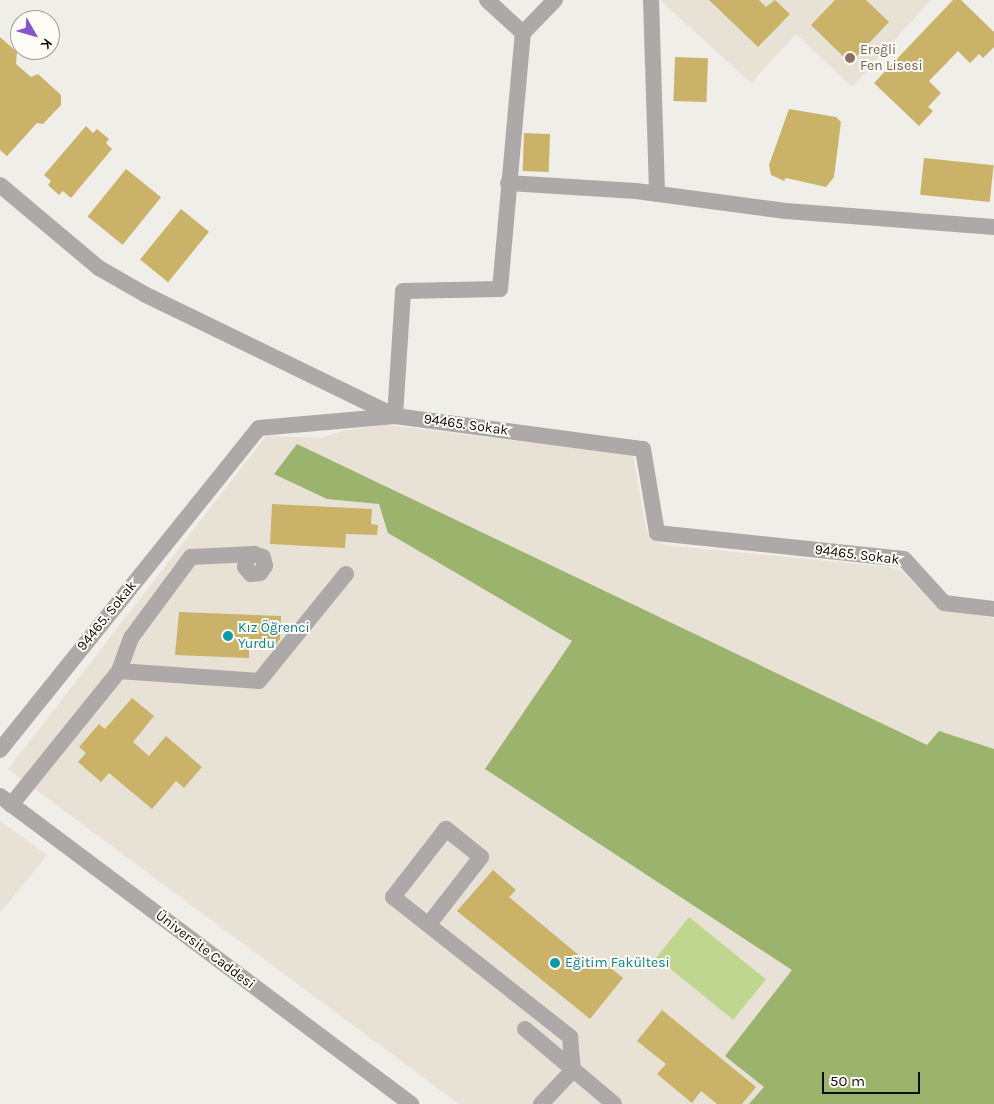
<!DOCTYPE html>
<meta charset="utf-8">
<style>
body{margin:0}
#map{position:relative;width:994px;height:1104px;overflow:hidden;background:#f0eee8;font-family:Karla,sans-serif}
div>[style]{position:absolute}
.built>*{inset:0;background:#e7e2d5}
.green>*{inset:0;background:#bed690;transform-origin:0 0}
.forest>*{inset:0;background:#9cb36e}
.building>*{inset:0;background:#cab269;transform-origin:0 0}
.minor>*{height:16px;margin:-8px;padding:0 8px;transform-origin:8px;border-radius:8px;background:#aca9a8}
.dots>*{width:14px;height:14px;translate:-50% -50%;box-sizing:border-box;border:2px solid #fefcf5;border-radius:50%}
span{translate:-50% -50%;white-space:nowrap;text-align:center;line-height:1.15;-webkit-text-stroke:4px #fefcf5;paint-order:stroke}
.education-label{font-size:14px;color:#785e54}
.left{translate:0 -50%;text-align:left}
.street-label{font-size:14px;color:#0e0e0c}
.culture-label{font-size:14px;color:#0d838f}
.north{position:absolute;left:10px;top:10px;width:50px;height:50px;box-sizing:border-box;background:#fefcf5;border:1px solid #9e9d98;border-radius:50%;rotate:128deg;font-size:14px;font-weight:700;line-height:20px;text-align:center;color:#0e0e0c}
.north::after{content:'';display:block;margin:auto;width:18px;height:22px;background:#8753cb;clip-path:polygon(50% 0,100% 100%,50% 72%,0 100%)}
.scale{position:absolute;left:822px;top:1072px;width:98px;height:22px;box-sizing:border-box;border:2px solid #0e0e0c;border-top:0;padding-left:6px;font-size:15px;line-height:18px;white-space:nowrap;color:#0e0e0c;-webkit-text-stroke:4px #fefcf5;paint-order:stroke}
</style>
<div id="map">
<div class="built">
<i style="clip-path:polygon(660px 0,931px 0,852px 87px,796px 34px,751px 83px)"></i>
<i style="clip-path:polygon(387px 425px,633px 455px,647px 533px,664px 545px,890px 567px,902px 571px,939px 609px,994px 618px,994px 1104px,459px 1104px,8px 769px,266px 436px,321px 438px,346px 430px)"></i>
<i style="clip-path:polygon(0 821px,47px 855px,0 913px)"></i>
</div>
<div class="green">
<i style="left:689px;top:917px;width:99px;height:52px;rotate:39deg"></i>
</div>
<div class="forest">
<i style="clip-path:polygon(297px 444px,927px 745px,939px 731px,994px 749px,994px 1104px,749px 1104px,764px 1087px,725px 1056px,792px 970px,485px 769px,572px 641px,388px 533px,379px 504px,327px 499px,274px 474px)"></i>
</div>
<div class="building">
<i style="clip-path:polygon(709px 0,759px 0,766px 7px,775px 0,790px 14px,758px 47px)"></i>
<i style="clip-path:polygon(835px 0,866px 0,889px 22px,850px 63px,811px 25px)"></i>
<i style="clip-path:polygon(953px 0,961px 0,994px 32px,994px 47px,983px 58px,979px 54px,970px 63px,958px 51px,929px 81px,941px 93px,928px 107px,933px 111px,919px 126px,874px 83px)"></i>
<i style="clip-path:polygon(0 37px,17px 52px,16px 64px,31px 77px,38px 74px,61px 95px,61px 105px,43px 124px,37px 123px,7px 156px,0 150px)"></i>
<i style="left:675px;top:57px;width:33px;height:44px;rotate:2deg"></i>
<i style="clip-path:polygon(789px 109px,836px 117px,841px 122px,834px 177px,826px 187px,786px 178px,784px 181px,771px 175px,769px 165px)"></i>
<i style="clip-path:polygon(86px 126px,93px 133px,97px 129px,109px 139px,106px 143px,112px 149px,71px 198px,63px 191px,59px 195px,48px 185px,51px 181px,44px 175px)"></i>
<i style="left:524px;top:133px;width:26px;height:38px;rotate:2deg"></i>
<i style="left:924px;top:158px;width:70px;height:37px;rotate:6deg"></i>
<i style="left:126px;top:169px;width:45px;height:61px;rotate:39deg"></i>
<i style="left:181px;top:209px;width:36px;height:65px;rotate:39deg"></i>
<i style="clip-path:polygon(272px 504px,372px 509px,371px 524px,378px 525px,377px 535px,346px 534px,345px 548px,270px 544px)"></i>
<i style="clip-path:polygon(179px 612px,281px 616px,280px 639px,274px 647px,249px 646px,249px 658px,175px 655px)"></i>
<i style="clip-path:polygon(132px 698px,154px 716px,133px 742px,149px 756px,166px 736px,202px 767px,184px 788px,176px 781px,152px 809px,109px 773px,101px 782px,78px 762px,86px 753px,79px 747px,99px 724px,105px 729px)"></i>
<i style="clip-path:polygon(493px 870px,516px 890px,509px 897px,593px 967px,600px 959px,623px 978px,590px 1019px,457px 911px)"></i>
<i style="clip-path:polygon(662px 1010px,756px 1087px,742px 1104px,717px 1104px,701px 1091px,692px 1103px,657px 1074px,666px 1064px,637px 1041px)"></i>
</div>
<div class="minor">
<i style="left:487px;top:0;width:49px;rotate:42.5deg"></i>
<i style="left:651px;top:0;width:194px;rotate:88.2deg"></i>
<i style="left:508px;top:183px;width:128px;rotate:3.6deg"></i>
<i style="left:636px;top:191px;width:151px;rotate:7.6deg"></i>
<i style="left:786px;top:211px;width:209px;rotate:4.4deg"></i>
<i style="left:0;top:185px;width:129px;rotate:40deg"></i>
<i style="left:99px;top:268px;width:54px;rotate:29.9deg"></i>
<i style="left:146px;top:295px;width:277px;rotate:25.9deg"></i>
<i style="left:395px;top:416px;width:125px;rotate:-86.3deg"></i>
<i style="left:403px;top:291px;width:97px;rotate:-1.2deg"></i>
<i style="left:500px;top:289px;width:257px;rotate:-84.9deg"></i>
<i style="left:523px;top:33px;width:46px;rotate:-45.9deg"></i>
<i style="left:119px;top:671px;width:35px;rotate:-70deg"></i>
<i style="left:131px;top:638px;width:101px;rotate:-53.5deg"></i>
<i style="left:191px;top:557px;width:63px;rotate:-2.7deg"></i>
<i style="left:254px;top:554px;width:9px;rotate:18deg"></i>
<i style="left:263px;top:557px;width:9px;rotate:77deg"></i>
<i style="left:265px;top:566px;width:9px;rotate:126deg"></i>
<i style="left:260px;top:573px;width:9px;rotate:174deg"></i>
<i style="left:251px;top:574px;width:9px;rotate:-131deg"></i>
<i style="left:245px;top:567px;width:8px;rotate:-76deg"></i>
<i style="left:247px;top:559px;width:9px;rotate:-36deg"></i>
<i style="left:0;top:750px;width:413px;rotate:-51.2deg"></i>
<i style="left:259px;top:428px;width:137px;rotate:-5deg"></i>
<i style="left:395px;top:416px;width:250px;rotate:7.6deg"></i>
<i style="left:643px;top:449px;width:85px;rotate:80.5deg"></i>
<i style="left:657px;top:533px;width:248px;rotate:6deg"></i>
<i style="left:904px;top:559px;width:59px;rotate:47.7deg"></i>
<i style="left:944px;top:603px;width:50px;rotate:6.8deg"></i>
<i style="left:0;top:796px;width:514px;rotate:36.85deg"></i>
<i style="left:11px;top:805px;width:172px;rotate:-51.1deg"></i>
<i style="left:119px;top:671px;width:140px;rotate:4.1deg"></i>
<i style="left:259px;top:681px;width:138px;rotate:-50.9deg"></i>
<i style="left:429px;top:924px;width:85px;rotate:-52.2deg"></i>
<i style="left:481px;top:857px;width:45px;rotate:-141.3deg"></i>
<i style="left:446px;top:829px;width:86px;rotate:127.9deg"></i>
<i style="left:393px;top:897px;width:226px;rotate:38.3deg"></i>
<i style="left:570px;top:1037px;width:33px;rotate:85deg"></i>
<i style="left:573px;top:1070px;width:47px;rotate:133.3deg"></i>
<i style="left:525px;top:1029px;width:116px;rotate:40.1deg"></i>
</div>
<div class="dots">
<i style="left:850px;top:58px;background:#8d6e63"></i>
<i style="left:228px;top:636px;background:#0f9aa8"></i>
<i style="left:555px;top:963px;background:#0f9aa8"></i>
</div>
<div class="education-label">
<span class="left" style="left:860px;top:58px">Ereğli<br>Fen Lisesi</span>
</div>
<div class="street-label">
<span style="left:466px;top:425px;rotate:8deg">94465. Sokak</span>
<span style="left:857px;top:555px;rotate:7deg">94465. Sokak</span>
<span style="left:107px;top:616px;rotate:-51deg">94465. Sokak</span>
<span style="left:205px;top:950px;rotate:37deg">Üniversite Caddesi</span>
</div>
<div class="culture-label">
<span class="left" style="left:238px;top:636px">Kız Öğrenci<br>Yurdu</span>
<span class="left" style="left:565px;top:963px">Eğitim Fakültesi</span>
</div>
<div class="north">K</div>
<div class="scale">50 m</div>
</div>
